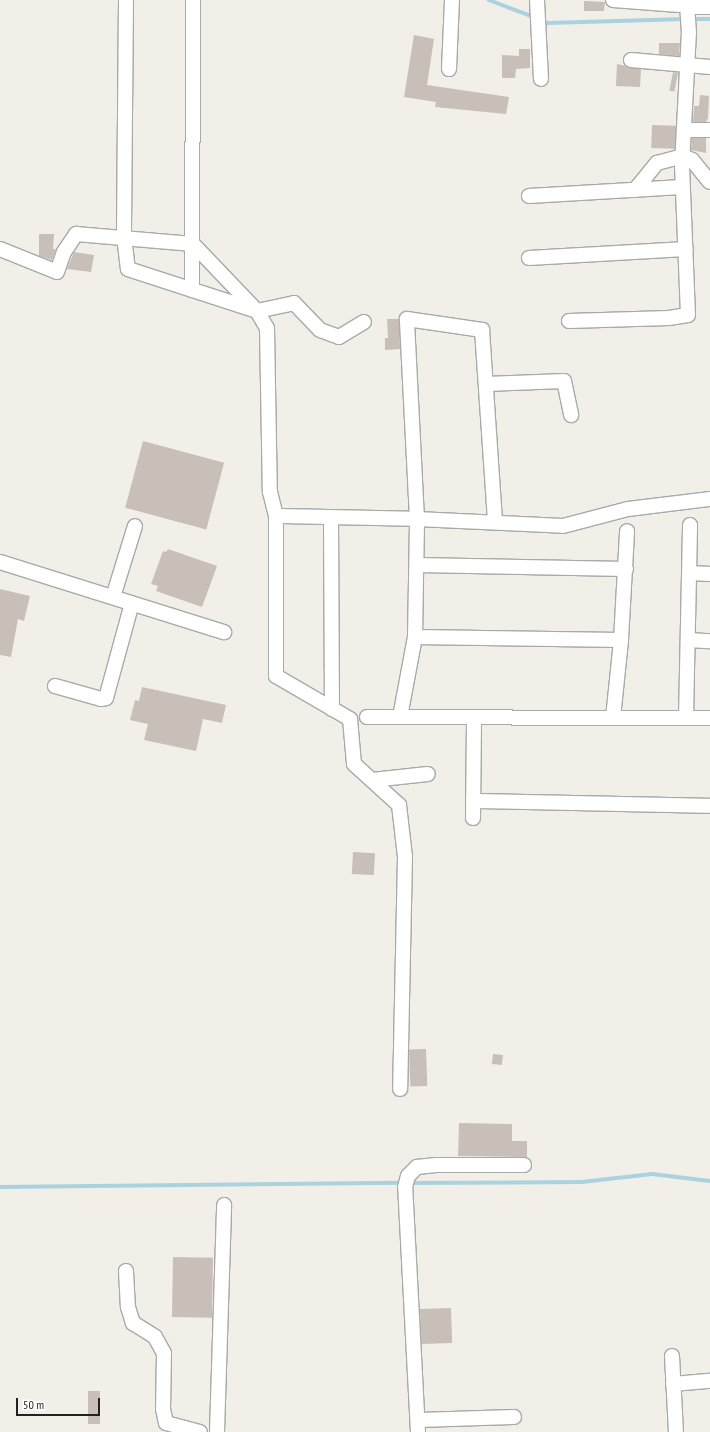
<!DOCTYPE html>
<style>
body{margin:0}
#map{position:relative;width:710px;height:1432px;overflow:hidden;background:#f2efe9;font-family:"PT Sans Narrow",sans-serif}
div>[style]{position:absolute}
.stream>*{height:3.5px;margin:-1.75px;padding:0 1.75px;transform-origin:1.75px;border-radius:1.75px;background:#aad3df}
.building>*{inset:0;background:#c7bfb8;transform-origin:0 0}
.roads{filter:drop-shadow(1px 0 #a9a9a9) drop-shadow(-1px 0 #a9a9a9) drop-shadow(0 1px #a9a9a9) drop-shadow(0 -1px #a9a9a9)}
.minor>*{height:14px;margin:-7px;padding:0 7px;transform-origin:7px;border-radius:7px;background:#fff}
span{translate:-50% -50%;white-space:nowrap;text-align:center;line-height:1.15;-webkit-text-stroke:3.5px #fff;paint-order:stroke}
.scale{position:absolute;left:16px;top:1398px;width:84px;height:18px;box-sizing:border-box;border:2px solid #222;border-top:0;padding-left:5px;font-size:12px;line-height:14px;white-space:nowrap;color:#222;-webkit-text-stroke:3px #fff;paint-order:stroke}
</style>
<div id="map">
<div class="stream">
<i style="left:489px;top:0;width:48px;rotate:20.7deg"></i>
<i style="left:691px;top:19px;width:19px"></i>
<i style="left:542px;top:20px;width:7px;rotate:27deg"></i>
<i style="left:548px;top:23px;width:137px;rotate:-1.7deg"></i>
<i style="left:409px;top:1183px;width:173px;rotate:-0.3deg"></i>
<i style="left:582px;top:1182px;width:70px;rotate:-6.5deg"></i>
<i style="left:652px;top:1174px;width:58px;rotate:6.9deg"></i>
<i style="left:0;top:1187px;width:403px;rotate:-0.6deg"></i>
</div>
<div class="building">
<i style="clip-path:polygon(584px 1px,605px 2px,604px 11px,584px 11px)"></i>
<i style="clip-path:polygon(414px 35px,434px 39px,427px 85px,509px 97px,506px 114px,435px 107px,436px 102px,404px 97px)"></i>
<i style="clip-path:polygon(659px 43px,680px 43px,679px 56px,659px 54px)"></i>
<i style="clip-path:polygon(519px 49px,530px 49px,530px 68px,516px 69px,515px 78px,502px 78px,502px 55px,519px 56px)"></i>
<i style="clip-path:polygon(617px 64px,641px 69px,640px 87px,616px 86px)"></i>
<i style="left:673px;top:72px;width:5px;height:19px;rotate:11deg"></i>
<i style="clip-path:polygon(700px 95px,709px 96px,708px 118px,706px 122px,693px 122px,694px 106px,699px 106px)"></i>
<i style="left:652px;top:125px;width:24px;height:23px;rotate:2deg"></i>
<i style="clip-path:polygon(692px 138px,706px 138px,706px 153px,691px 150px)"></i>
<i style="clip-path:polygon(39px 234px,54px 234px,53px 249px,56px 249px,52px 260px,39px 256px)"></i>
<i style="clip-path:polygon(74px 252px,94px 255px,91px 272px,67px 269px)"></i>
<i style="clip-path:polygon(387px 319px,399px 319px,400px 349px,385px 350px,385px 338px,388px 338px)"></i>
<i style="left:143px;top:441px;width:84px;height:69px;rotate:15deg"></i>
<i style="clip-path:polygon(168px 549px,217px 566px,202px 607px,156px 591px,158px 586px,151px 584px,163px 551px,166px 552px)"></i>
<i style="clip-path:polygon(0 589px,30px 596px,24px 621px,18px 619px,11px 657px,0 655px)"></i>
<i style="clip-path:polygon(142px 687px,226px 705px,222px 723px,203px 719px,196px 751px,144px 740px,148px 724px,130px 720px,135px 700px,139px 701px)"></i>
<i style="left:353px;top:852px;width:22px;height:22px;rotate:3deg"></i>
<i style="left:426px;top:1049px;width:37px;height:17px;rotate:88deg"></i>
<i style="left:493px;top:1054px;width:10px;height:10px;rotate:6deg"></i>
<i style="clip-path:polygon(459px 1123px,512px 1124px,512px 1141px,527px 1141px,527px 1157px,458px 1156px)"></i>
<i style="left:173px;top:1257px;width:40px;height:60px;rotate:1deg"></i>
<i style="left:451px;top:1308px;width:35px;height:31px;rotate:88deg"></i>
<i style="left:88px;top:1391px;width:12px;height:33px"></i>
</div>
<div class="roads">
<div class="minor">
<i style="left:126px;top:0;width:237px;rotate:90.5deg"></i>
<i style="left:124px;top:237px;width:32px;rotate:83deg"></i>
<i style="left:128px;top:269px;width:136px;rotate:18deg"></i>
<i style="left:257px;top:311px;width:38px;rotate:-12deg"></i>
<i style="left:294px;top:303px;width:37px;rotate:46deg"></i>
<i style="left:320px;top:330px;width:20px;rotate:20deg"></i>
<i style="left:339px;top:337px;width:29px;rotate:-31deg"></i>
<i style="left:537px;top:0;width:79px;rotate:87.1deg"></i>
<i style="left:613px;top:0;width:66px;rotate:4.3deg"></i>
<i style="left:679px;top:4px;width:9px;rotate:21deg"></i>
<i style="left:687px;top:7px;width:23px"></i>
<i style="left:631px;top:60px;width:79px;rotate:5.1deg"></i>
<i style="left:449px;top:69px;width:69px;rotate:-87.5deg"></i>
<i style="left:684px;top:130px;width:26px"></i>
<i style="left:635px;top:190px;width:35px;rotate:-51deg"></i>
<i style="left:657px;top:163px;width:27px;rotate:-15deg"></i>
<i style="left:683px;top:156px;width:10px;rotate:24deg"></i>
<i style="left:692px;top:160px;width:28px;rotate:51deg"></i>
<i style="left:529px;top:196px;width:153px;rotate:-3.4deg"></i>
<i style="left:0;top:249px;width:61px;rotate:22deg"></i>
<i style="left:57px;top:272px;width:21px;rotate:-71deg"></i>
<i style="left:64px;top:252px;width:22px;rotate:-56deg"></i>
<i style="left:76px;top:234px;width:117px;rotate:4.9deg"></i>
<i style="left:193px;top:244px;width:93px;rotate:46.3deg"></i>
<i style="left:257px;top:311px;width:20px;rotate:60deg"></i>
<i style="left:267px;top:328px;width:164px;rotate:89deg"></i>
<i style="left:270px;top:492px;width:25px;rotate:76deg"></i>
<i style="left:276px;top:516px;width:160px;rotate:90deg"></i>
<i style="left:276px;top:676px;width:86px;rotate:30.2deg"></i>
<i style="left:350px;top:719px;width:45px;rotate:84.9deg"></i>
<i style="left:354px;top:764px;width:61px;rotate:42.3deg"></i>
<i style="left:399px;top:805px;width:52px;rotate:83.4deg"></i>
<i style="left:405px;top:857px;width:232px;rotate:91.2deg"></i>
<i style="left:529px;top:258px;width:157px;rotate:-3.3deg"></i>
<i style="left:192px;top:290px;width:290px;rotate:-89.8deg"></i>
<i style="left:569px;top:321px;width:100px;rotate:-1.7deg"></i>
<i style="left:669px;top:318px;width:19px;rotate:-9deg"></i>
<i style="left:688px;top:315px;width:150px;rotate:-92.3deg"></i>
<i style="left:682px;top:165px;width:132px;rotate:-87deg"></i>
<i style="left:689px;top:33px;width:26px;rotate:-94deg"></i>
<i style="left:486px;top:384px;width:78px;rotate:-2.2deg"></i>
<i style="left:564px;top:381px;width:35px;rotate:78deg"></i>
<i style="left:276px;top:516px;width:141px;rotate:1.2deg"></i>
<i style="left:417px;top:519px;width:200px;rotate:-92.9deg"></i>
<i style="left:407px;top:319px;width:76px;rotate:8.3deg"></i>
<i style="left:482px;top:330px;width:192px;rotate:86.1deg"></i>
<i style="left:331px;top:518px;width:191px;rotate:89.7deg"></i>
<i style="left:0;top:562px;width:235px;rotate:17.4deg"></i>
<i style="left:418px;top:565px;width:208px;rotate:1.1deg"></i>
<i style="left:689px;top:573px;width:21px;rotate:3deg"></i>
<i style="left:113px;top:597px;width:74px;rotate:-72.8deg"></i>
<i style="left:415px;top:637px;width:206px;rotate:0.8deg"></i>
<i style="left:688px;top:640px;width:22px;rotate:3deg"></i>
<i style="left:55px;top:686px;width:48px;rotate:15.8deg"></i>
<i style="left:101px;top:699px;width:5px;rotate:-11deg"></i>
<i style="left:106px;top:698px;width:98px;rotate:-74.7deg"></i>
<i style="left:367px;top:717px;width:343px;rotate:0.2deg"></i>
<i style="left:400px;top:717px;width:81px;rotate:-79.4deg"></i>
<i style="left:415px;top:637px;width:118px;rotate:-89deg"></i>
<i style="left:417px;top:519px;width:146px;rotate:2.7deg"></i>
<i style="left:563px;top:526px;width:67px;rotate:-14.7deg"></i>
<i style="left:628px;top:509px;width:83px;rotate:-7deg"></i>
<i style="left:613px;top:718px;width:78px;rotate:-84.1deg"></i>
<i style="left:621px;top:640px;width:109px;rotate:-86.8deg"></i>
<i style="left:686px;top:718px;width:193px;rotate:-88.8deg"></i>
<i style="left:372px;top:780px;width:56px;rotate:-6.1deg"></i>
<i style="left:473px;top:801px;width:237px;rotate:1.2deg"></i>
<i style="left:473px;top:818px;width:100px;rotate:-89.4deg"></i>
<i style="left:126px;top:1271px;width:36px;rotate:87deg"></i>
<i style="left:128px;top:1307px;width:17px;rotate:73deg"></i>
<i style="left:133px;top:1323px;width:26px;rotate:32deg"></i>
<i style="left:155px;top:1337px;width:18px;rotate:61deg"></i>
<i style="left:164px;top:1353px;width:56px;rotate:91deg"></i>
<i style="left:163px;top:1409px;width:14px;rotate:78deg"></i>
<i style="left:166px;top:1423px;width:35px;rotate:15deg"></i>
<i style="left:672px;top:1356px;width:76px;rotate:87deg"></i>
<i style="left:673px;top:1384px;width:37px;rotate:-5deg"></i>
<i style="left:418px;top:1420px;width:96px;rotate:-1.8deg"></i>
<i style="left:217px;top:1432px;width:227px;rotate:-88.2deg"></i>
<i style="left:418px;top:1432px;width:245px;rotate:-93deg"></i>
<i style="left:405px;top:1187px;width:11px;rotate:-75deg"></i>
<i style="left:408px;top:1176px;width:13px;rotate:-45deg"></i>
<i style="left:417px;top:1167px;width:19px;rotate:-6deg"></i>
<i style="left:436px;top:1165px;width:88px"></i>
</div>
</div>
<div class="scale">50 m</div>
</div>
